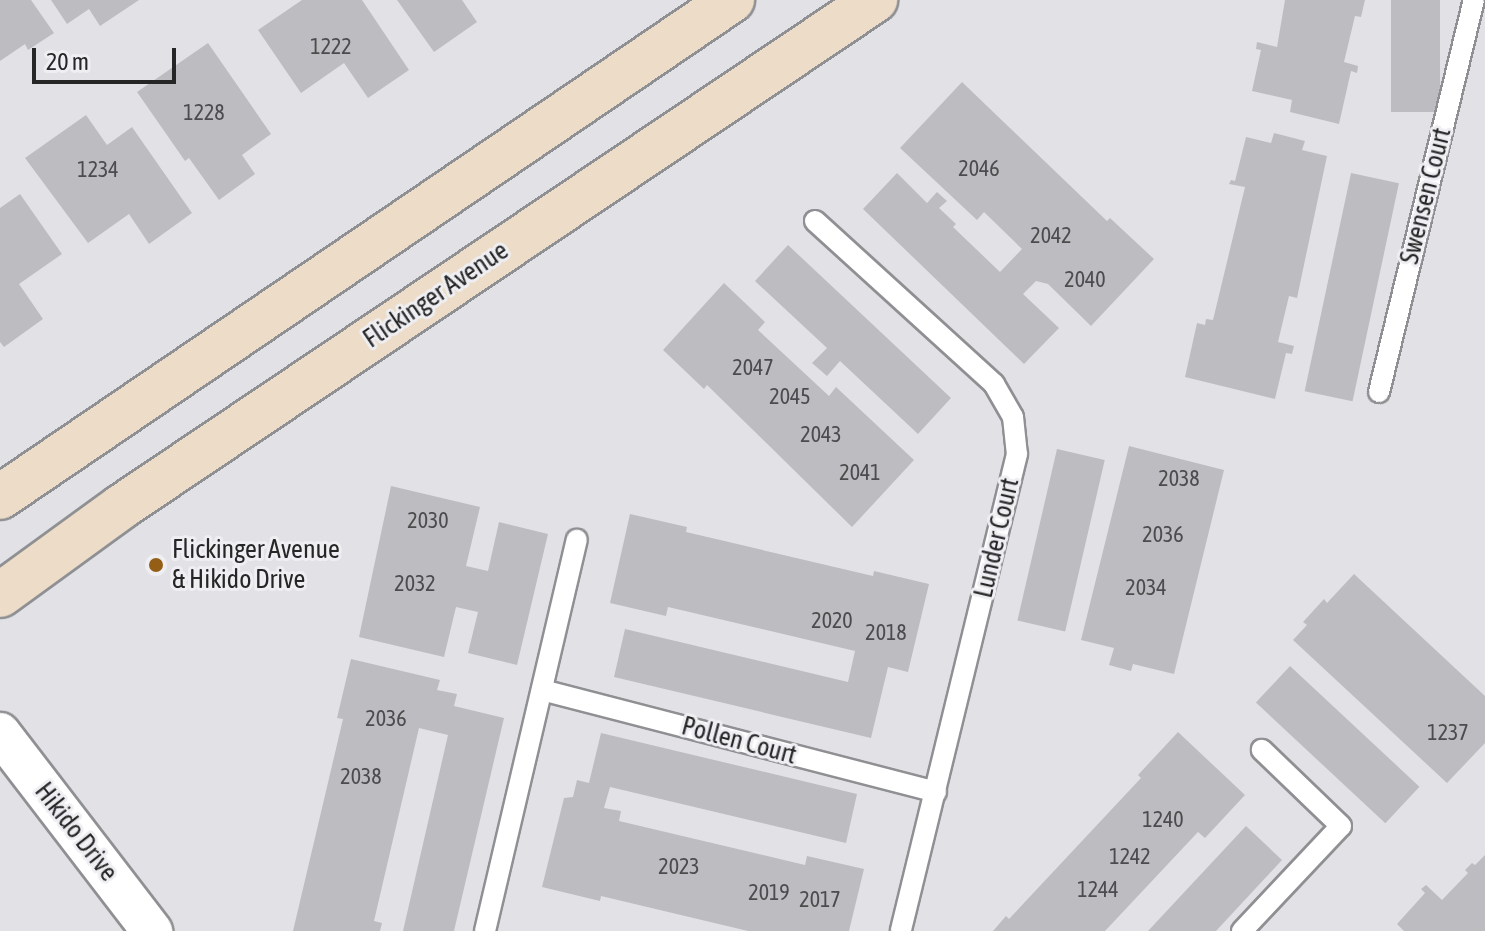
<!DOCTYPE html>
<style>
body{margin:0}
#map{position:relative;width:1485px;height:931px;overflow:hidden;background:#e2e2e6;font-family:"Asap Condensed",sans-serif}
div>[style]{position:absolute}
.building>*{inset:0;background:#bdbdc1;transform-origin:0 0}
.roads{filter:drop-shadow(2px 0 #8f9093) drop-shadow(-2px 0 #8f9093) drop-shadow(0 2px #8f9093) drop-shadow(0 -2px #8f9093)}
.lane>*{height:20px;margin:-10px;padding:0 10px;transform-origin:10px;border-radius:10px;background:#fff}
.street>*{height:40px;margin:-20px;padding:0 20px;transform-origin:20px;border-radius:20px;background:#fff}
.secondary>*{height:44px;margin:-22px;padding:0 22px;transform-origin:22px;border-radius:22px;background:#ecdcc8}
.dots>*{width:22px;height:22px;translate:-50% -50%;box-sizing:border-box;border:4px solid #efeff3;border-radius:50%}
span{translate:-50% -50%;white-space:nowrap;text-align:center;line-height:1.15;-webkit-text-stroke:6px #efeff3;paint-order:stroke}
.number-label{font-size:22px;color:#4c4c4e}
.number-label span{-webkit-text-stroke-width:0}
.street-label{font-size:26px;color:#262627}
.poi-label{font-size:26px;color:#262627}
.left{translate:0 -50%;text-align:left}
.scale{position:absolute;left:32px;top:48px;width:144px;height:36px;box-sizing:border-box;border:4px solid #262627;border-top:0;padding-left:10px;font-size:24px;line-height:28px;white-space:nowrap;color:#262627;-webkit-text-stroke:6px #efeff3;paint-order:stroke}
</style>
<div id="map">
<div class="building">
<i style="clip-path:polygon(0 0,31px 0,54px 33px,28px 50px,25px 44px,0 61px)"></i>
<i style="clip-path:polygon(51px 0,139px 0,100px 26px,89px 9px,67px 24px)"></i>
<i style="clip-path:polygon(302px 0,362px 0,409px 70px,368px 98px,344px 63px,301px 93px,258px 30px)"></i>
<i style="clip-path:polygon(397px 0,462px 0,477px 22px,434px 52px)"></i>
<i style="clip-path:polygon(1285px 0,1365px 0,1361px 17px,1355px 16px,1344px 62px,1358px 66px,1357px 73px,1351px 71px,1339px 124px,1290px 112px,1292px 100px,1252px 91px,1261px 50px,1256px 49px,1257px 42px,1277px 47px)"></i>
<i style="left:1391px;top:0;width:49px;height:112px"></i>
<i style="clip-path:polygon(208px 43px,271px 134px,242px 155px,255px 174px,219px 200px,189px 158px,185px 161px,137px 92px)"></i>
<i style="clip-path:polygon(962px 82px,1107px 221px,1110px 218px,1154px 259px,1091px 326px,1048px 284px,1036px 281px,1023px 294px,1059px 328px,1024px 364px,863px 209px,897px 173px,927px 203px,937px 192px,947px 201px,939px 208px,956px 224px,953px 227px,1000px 272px,1022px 249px,984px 212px,977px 220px,900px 148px)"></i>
<i style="clip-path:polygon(86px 115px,107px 145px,132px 127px,192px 213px,149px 244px,129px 214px,88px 243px,25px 158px)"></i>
<i style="clip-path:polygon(1274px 133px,1305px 141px,1302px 150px,1327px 156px,1297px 298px,1289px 296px,1278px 342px,1294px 346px,1292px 354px,1286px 353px,1275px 399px,1185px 377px,1197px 323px,1205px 325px,1206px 319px,1213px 320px,1245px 187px,1229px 184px,1231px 180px,1235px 181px,1246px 137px,1271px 143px)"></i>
<i style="left:1351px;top:173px;width:49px;height:223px;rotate:12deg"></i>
<i style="clip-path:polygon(20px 194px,62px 254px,19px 284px,43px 319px,4px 347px,0 342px,0 208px)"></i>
<i style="clip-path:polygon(788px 245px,951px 398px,918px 434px,840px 361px,827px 376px,812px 363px,827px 348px,755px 281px)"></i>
<i style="clip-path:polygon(724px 283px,765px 322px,758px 330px,829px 396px,836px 387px,914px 460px,852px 527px,707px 385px,704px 389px,663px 350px)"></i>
<i style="clip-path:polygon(1129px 446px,1224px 470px,1174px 674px,1133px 664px,1131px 671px,1109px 665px,1114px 648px,1081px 640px)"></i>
<i style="left:1057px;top:449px;width:49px;height:176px;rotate:13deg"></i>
<i style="clip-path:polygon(391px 486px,480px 507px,466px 566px,488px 571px,499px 522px,548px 534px,517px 665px,468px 653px,478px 612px,456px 607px,444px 657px,359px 637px)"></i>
<i style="clip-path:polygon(630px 514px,687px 527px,686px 532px,873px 576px,874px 571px,929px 584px,908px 672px,888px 667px,871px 738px,614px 677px,625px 629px,848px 682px,855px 651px,668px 607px,666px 616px,610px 603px)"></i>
<i style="clip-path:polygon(1354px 574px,1485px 696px,1485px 743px,1447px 783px,1293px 640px,1307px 625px,1303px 622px,1324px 599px,1327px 603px)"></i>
<i style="clip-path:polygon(351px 659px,440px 680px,437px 690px,457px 694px,454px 706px,504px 718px,454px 931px,403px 931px,448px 735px,419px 728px,374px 921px,382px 923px,380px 931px,293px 931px,343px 719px,337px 718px)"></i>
<i style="left:1290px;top:666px;width:177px;height:50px;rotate:43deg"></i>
<i style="clip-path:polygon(1178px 732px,1245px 795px,1205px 838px,1198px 832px,1105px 931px,993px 931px,1006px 916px,1009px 919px,1141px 778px,1138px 775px)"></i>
<i style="clip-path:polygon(601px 733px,857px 794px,846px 843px,610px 787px,604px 808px,621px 811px,619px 821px,805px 865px,807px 856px,864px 869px,849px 931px,748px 931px,601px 896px,600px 901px,542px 887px,564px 798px,573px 797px,577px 780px,589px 783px)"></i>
<i style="clip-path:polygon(1246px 826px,1282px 860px,1216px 931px,1148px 931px)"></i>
<i style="clip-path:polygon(1485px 855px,1485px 931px,1404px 931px,1397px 924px,1425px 893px,1421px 889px,1426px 885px,1442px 900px,1468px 873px,1465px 870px,1472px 863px,1475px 865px)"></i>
</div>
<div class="roads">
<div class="lane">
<i style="left:815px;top:221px;width:242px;rotate:42.3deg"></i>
<i style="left:994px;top:384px;width:38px;rotate:60deg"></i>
<i style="left:1013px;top:417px;width:37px;rotate:84deg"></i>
<i style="left:1017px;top:454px;width:491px;rotate:103.7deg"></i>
<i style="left:1379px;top:392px;width:403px;rotate:-76.4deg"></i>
<i style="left:542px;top:690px;width:407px;rotate:14.5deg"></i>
<i style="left:485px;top:931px;width:402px;rotate:-76.8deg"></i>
<i style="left:1242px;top:931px;width:144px;rotate:-46.7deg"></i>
<i style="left:1341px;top:826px;width:110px;rotate:-136.1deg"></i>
</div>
<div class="street">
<i style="left:0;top:733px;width:250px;rotate:52.5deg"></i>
</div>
<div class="secondary">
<i style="left:0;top:497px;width:885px;rotate:-34.18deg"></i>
<i style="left:0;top:595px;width:150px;rotate:-36deg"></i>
<i style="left:121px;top:507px;width:909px;rotate:-33.92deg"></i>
</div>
</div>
<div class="dots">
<i style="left:156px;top:565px;background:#955e16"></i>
</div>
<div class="number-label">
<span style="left:331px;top:47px">1222</span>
<span style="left:204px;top:113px">1228</span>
<span style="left:979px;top:169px">2046</span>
<span style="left:98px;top:170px">1234</span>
<span style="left:1051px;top:236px">2042</span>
<span style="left:1085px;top:280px">2040</span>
<span style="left:753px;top:368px">2047</span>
<span style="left:790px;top:397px">2045</span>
<span style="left:821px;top:435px">2043</span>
<span style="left:860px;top:473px">2041</span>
<span style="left:1179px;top:479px">2038</span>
<span style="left:428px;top:521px">2030</span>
<span style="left:1163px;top:535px">2036</span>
<span style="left:415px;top:584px">2032</span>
<span style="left:1146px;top:588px">2034</span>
<span style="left:832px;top:621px">2020</span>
<span style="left:886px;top:633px">2018</span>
<span style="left:386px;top:719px">2036</span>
<span style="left:1448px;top:733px">1237</span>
<span style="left:361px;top:777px">2038</span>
<span style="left:1163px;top:820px">1240</span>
<span style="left:1130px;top:857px">1242</span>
<span style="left:679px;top:867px">2023</span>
<span style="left:1098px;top:890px">1244</span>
<span style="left:769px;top:893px">2019</span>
<span style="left:820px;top:900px">2017</span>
</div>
<div class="street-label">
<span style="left:1426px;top:196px;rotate:-76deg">Swensen Court</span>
<span style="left:436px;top:295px;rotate:-34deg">Flickinger Avenue</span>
<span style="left:997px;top:538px;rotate:-77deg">Lunder Court</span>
<span style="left:739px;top:741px;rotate:15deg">Pollen Court</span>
<span style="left:76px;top:832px;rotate:52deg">Hikido Drive</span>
</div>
<div class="poi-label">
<span class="left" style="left:172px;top:565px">Flickinger Avenue<br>&amp; Hikido Drive</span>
</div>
<div class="scale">20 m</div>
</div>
